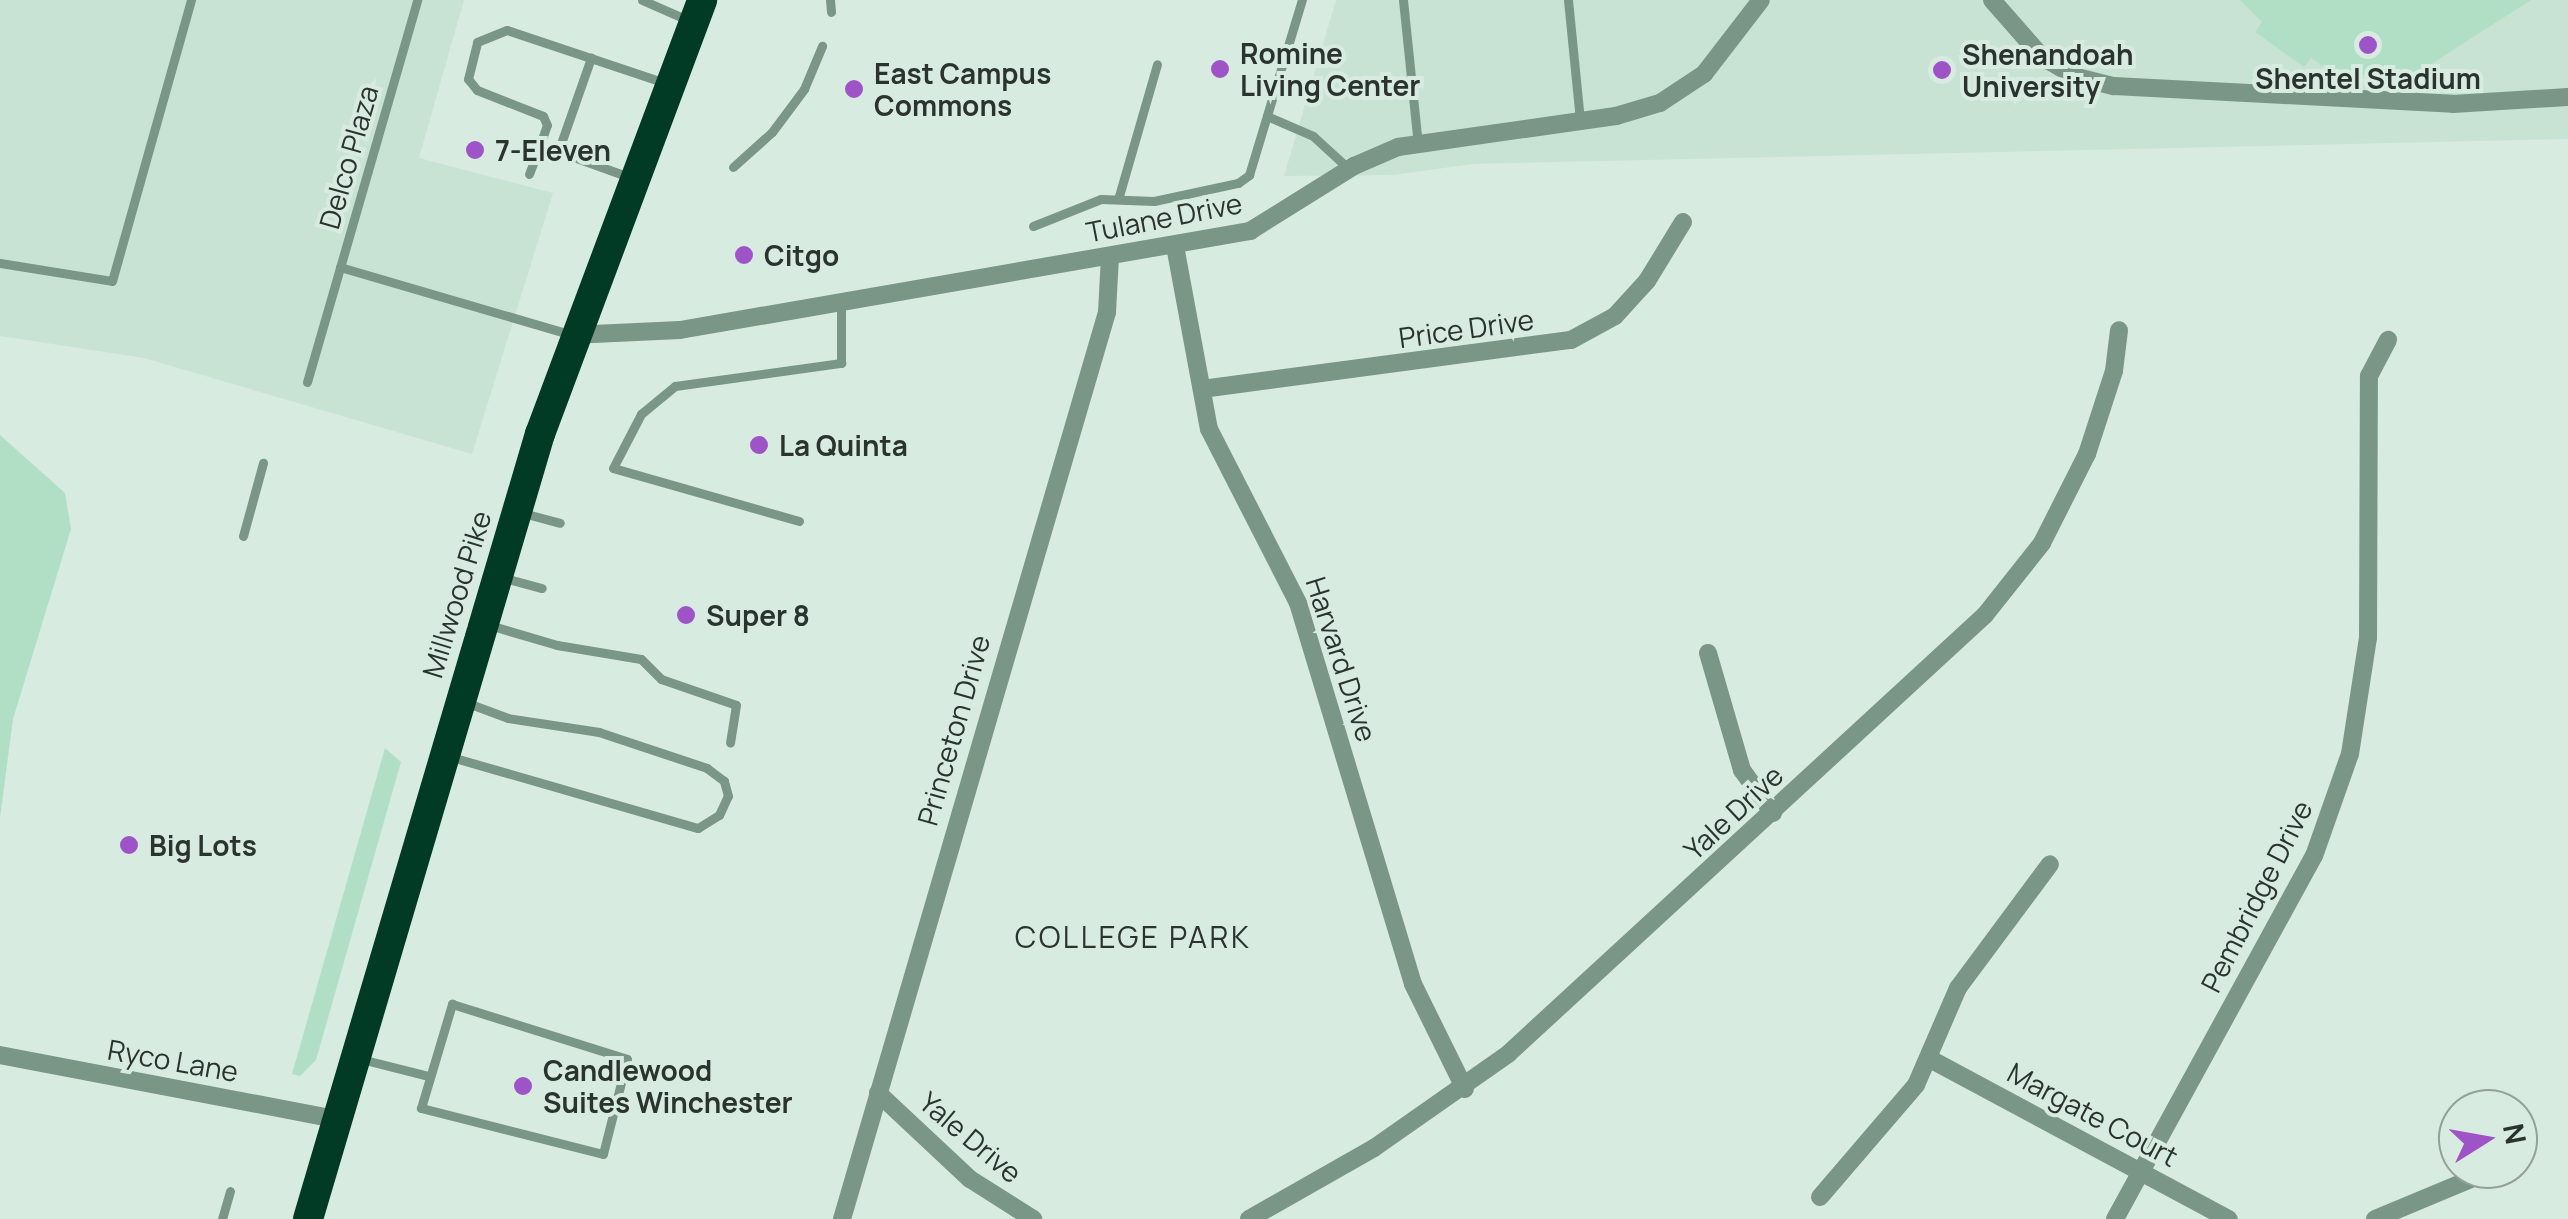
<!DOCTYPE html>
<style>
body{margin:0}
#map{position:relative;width:2568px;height:1219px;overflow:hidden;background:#d8ebe0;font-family:Manrope,sans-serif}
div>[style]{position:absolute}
.built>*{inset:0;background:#c8e3d4}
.green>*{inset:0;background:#b0dfc6}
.lane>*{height:9px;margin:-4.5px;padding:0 4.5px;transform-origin:4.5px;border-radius:4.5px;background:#7a9687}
.street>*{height:18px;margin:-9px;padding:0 9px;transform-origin:9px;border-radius:9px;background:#7a9687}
.highway>*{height:30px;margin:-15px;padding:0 15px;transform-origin:15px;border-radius:15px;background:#013b26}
.dots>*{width:28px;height:28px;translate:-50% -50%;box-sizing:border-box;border:5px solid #d8ebe0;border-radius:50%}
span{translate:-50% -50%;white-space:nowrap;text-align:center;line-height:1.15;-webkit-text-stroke:8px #d8ebe0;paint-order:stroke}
.poi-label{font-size:28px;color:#2b332f;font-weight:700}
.left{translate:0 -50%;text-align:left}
.street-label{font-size:28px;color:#2b332f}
.neighbourhood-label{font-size:30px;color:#2b332f;letter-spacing:2.5px}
.north{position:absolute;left:2438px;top:1089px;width:100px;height:100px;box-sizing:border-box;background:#d8ebe0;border:2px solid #93a199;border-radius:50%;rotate:79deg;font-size:28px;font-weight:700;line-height:40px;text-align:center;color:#2b332f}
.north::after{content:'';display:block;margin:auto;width:35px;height:45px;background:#9e54c7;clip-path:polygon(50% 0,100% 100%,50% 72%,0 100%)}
</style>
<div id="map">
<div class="built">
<i style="clip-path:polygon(0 0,464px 0,419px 158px,553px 193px,472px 454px,144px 358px,0 336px)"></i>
<i style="clip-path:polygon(1336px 0,2568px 0,2568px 139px,1473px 164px,1393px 175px,1284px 176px)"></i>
</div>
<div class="green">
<i style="clip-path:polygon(2240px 0,2531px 0,2411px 77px,2334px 74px,2311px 58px,2304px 67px,2255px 32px,2262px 22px)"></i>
<i style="clip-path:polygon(0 435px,65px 493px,71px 529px,13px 719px,0 818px)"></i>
<i style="clip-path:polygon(385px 748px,401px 762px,316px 1060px,300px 1076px,292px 1074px)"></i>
</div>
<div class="lane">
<i style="left:642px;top:0;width:52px;rotate:23.6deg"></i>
<i style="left:830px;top:0;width:12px;rotate:85deg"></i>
<i style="left:1403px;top:0;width:145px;rotate:84.1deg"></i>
<i style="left:1568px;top:0;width:122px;rotate:84.3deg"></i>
<i style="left:1267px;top:116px;width:50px;rotate:23.5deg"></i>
<i style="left:1313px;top:136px;width:49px;rotate:42.5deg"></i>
<i style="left:558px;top:152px;width:100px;rotate:-70.7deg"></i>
<i style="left:733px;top:167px;width:52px;rotate:-41.9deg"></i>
<i style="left:772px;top:132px;width:54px;rotate:-53.3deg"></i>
<i style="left:804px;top:89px;width:47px;rotate:-67.3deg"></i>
<i style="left:529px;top:174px;width:31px;rotate:-69deg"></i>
<i style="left:629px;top:177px;width:95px;rotate:-160.2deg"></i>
<i style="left:540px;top:145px;width:21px;rotate:-71deg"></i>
<i style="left:547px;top:125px;width:10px;rotate:-114deg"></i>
<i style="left:543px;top:116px;width:71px;rotate:-158.5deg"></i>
<i style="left:477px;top:90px;width:14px;rotate:-129deg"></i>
<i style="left:468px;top:79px;width:38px;rotate:-76deg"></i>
<i style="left:477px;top:42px;width:32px;rotate:-22deg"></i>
<i style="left:507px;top:30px;width:167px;rotate:18.5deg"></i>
<i style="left:1119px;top:196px;width:137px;rotate:-73.9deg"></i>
<i style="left:1033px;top:226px;width:73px;rotate:-21.7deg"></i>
<i style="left:1101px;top:199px;width:53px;rotate:2.2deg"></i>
<i style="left:1154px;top:201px;width:86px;rotate:-12.1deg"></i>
<i style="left:1238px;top:183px;width:14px;rotate:-36deg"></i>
<i style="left:1249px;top:175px;width:183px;rotate:-73.2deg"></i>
<i style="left:0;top:263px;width:113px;rotate:9.1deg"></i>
<i style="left:112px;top:281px;width:292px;rotate:-74.3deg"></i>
<i style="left:340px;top:267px;width:239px;rotate:16.3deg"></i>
<i style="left:307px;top:382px;width:398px;rotate:-73.9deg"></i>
<i style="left:523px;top:513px;width:38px;rotate:15deg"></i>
<i style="left:799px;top:521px;width:193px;rotate:-164.1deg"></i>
<i style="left:613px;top:468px;width:61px;rotate:-62.6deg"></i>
<i style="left:641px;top:414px;width:44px;rotate:-39.5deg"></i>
<i style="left:675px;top:386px;width:168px;rotate:-7.9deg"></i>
<i style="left:841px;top:363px;width:60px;rotate:-90deg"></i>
<i style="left:243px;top:536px;width:76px;rotate:-74.7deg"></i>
<i style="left:504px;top:578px;width:39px;rotate:15deg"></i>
<i style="left:489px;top:625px;width:71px;rotate:16.4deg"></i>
<i style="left:557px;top:645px;width:85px;rotate:9.5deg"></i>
<i style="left:641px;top:659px;width:28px;rotate:45deg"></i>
<i style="left:661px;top:679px;width:79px;rotate:19.1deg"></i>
<i style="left:736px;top:705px;width:38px;rotate:99deg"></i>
<i style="left:448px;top:756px;width:260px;rotate:16.1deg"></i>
<i style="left:698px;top:828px;width:25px;rotate:-32deg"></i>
<i style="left:719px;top:815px;width:21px;rotate:-65deg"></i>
<i style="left:728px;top:796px;width:16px;rotate:-105deg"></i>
<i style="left:724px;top:781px;width:21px;rotate:-143deg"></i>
<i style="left:707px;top:768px;width:114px;rotate:-161.6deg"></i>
<i style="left:599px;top:732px;width:92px;rotate:-171.3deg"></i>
<i style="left:508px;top:718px;width:46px;rotate:-159.6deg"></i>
<i style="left:452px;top:1004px;width:183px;rotate:17.4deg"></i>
<i style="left:627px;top:1059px;width:98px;rotate:104.2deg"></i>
<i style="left:603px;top:1154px;width:188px;rotate:-165.8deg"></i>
<i style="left:421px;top:1108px;width:109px;rotate:-73.4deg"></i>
<i style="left:361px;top:1059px;width:69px;rotate:14.2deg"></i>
<i style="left:222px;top:1219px;width:29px;rotate:-74deg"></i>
</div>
<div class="street">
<i style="left:1992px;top:0;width:76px;rotate:48.7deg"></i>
<i style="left:2042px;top:57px;width:40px;rotate:29.7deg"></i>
<i style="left:2077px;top:77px;width:38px;rotate:14deg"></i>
<i style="left:2114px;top:86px;width:339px;rotate:3deg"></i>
<i style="left:2453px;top:104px;width:115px;rotate:-3.5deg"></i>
<i style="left:1175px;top:246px;width:186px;rotate:79.5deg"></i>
<i style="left:1209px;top:429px;width:195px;rotate:62.9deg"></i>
<i style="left:1298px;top:603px;width:398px;rotate:73.2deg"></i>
<i style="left:1413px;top:984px;width:117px;rotate:63.7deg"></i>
<i style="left:572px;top:335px;width:108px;rotate:-2.7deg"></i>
<i style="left:680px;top:330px;width:579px;rotate:-9.85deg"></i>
<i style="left:1250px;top:231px;width:123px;rotate:-32deg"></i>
<i style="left:1354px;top:166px;width:48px;rotate:-23.4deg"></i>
<i style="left:1398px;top:147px;width:220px;rotate:-8.1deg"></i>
<i style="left:1616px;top:116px;width:46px;rotate:-16.5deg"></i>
<i style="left:1660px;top:103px;width:53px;rotate:-33.4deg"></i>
<i style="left:1704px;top:74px;width:93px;rotate:-52.4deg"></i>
<i style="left:1202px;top:389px;width:372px;rotate:-7.6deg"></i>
<i style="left:1571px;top:340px;width:50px;rotate:-28.6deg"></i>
<i style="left:1615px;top:316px;width:47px;rotate:-47.6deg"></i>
<i style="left:1647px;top:281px;width:69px;rotate:-58.6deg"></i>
<i style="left:1708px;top:653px;width:122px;rotate:73.8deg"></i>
<i style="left:1742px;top:770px;width:53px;rotate:54.2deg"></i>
<i style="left:0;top:1055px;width:342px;rotate:10.8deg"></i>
<i style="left:1930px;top:1059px;width:339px;rotate:28.2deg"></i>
<i style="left:878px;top:1093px;width:126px;rotate:43.1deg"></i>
<i style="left:970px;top:1179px;width:75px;rotate:32.4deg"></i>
<i style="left:1820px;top:1197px;width:148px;rotate:-49.4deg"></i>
<i style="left:1916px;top:1085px;width:106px;rotate:-66.6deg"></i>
<i style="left:1958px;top:988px;width:154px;rotate:-53.4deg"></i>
<i style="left:842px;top:1219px;width:945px;rotate:-73.71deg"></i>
<i style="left:1107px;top:312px;width:56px;rotate:-86.9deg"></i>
<i style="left:1249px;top:1219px;width:144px;rotate:-29.6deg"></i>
<i style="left:1374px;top:1148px;width:164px;rotate:-35deg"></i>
<i style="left:1508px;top:1054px;width:648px;rotate:-42.62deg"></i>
<i style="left:1985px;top:615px;width:92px;rotate:-51.6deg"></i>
<i style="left:2042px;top:543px;width:100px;rotate:-63.2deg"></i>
<i style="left:2087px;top:454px;width:87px;rotate:-72deg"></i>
<i style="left:2114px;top:371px;width:41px;rotate:-83deg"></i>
<i style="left:2115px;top:1219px;width:414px;rotate:-61.3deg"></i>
<i style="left:2314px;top:856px;width:108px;rotate:-70.6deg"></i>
<i style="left:2350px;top:754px;width:117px;rotate:-81.2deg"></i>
<i style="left:2368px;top:638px;width:262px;rotate:-89.8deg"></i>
<i style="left:2369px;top:376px;width:41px;rotate:-62.2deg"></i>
<i style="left:2375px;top:1219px;width:130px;rotate:-22.6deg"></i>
</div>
<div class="highway">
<i style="left:308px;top:1219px;width:819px;rotate:-73.54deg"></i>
<i style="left:540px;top:434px;width:463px;rotate:-69.5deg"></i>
</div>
<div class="dots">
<i style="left:2368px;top:45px;background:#9e54c7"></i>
<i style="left:1220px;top:69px;background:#9e54c7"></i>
<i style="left:1942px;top:70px;background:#9e54c7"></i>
<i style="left:854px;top:89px;background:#9e54c7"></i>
<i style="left:475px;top:150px;background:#9e54c7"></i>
<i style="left:744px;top:255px;background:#9e54c7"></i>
<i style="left:759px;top:445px;background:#9e54c7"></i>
<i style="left:686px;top:615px;background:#9e54c7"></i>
<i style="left:129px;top:845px;background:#9e54c7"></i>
<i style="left:523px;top:1086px;background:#9e54c7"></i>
</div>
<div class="poi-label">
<span class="left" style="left:1240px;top:69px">Romine<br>Living Center</span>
<span class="left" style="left:1962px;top:70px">Shenandoah<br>University</span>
<span class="left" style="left:874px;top:89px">East Campus<br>Commons</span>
<span style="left:2368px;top:78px">Shentel Stadium</span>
<span class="left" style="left:495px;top:150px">7-Eleven</span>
<span class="left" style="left:764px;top:255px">Citgo</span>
<span class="left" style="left:779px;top:445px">La Quinta</span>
<span class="left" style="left:706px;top:615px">Super 8</span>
<span class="left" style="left:149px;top:845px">Big Lots</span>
<span class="left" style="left:543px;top:1086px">Candlewood<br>Suites Winchester</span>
</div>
<div class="street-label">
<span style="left:348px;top:157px;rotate:-74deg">Delco Plaza</span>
<span style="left:1164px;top:217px;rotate:-11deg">Tulane Drive</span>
<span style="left:1466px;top:328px;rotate:-8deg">Price Drive</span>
<span style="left:456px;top:594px;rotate:-73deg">Millwood Pike</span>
<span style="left:1342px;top:659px;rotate:72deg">Harvard Drive</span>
<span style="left:953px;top:730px;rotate:-74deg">Princeton Drive</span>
<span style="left:1733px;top:812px;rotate:-43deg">Yale Drive</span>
<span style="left:2256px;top:896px;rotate:-63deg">Pembridge Drive</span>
<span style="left:173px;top:1060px;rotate:10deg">Ryco Lane</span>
<span style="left:2093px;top:1114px;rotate:28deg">Margate Court</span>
<span style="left:971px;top:1137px;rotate:40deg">Yale Drive</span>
</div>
<div class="neighbourhood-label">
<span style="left:1133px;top:937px">COLLEGE PARK</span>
</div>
<div class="north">N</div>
</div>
